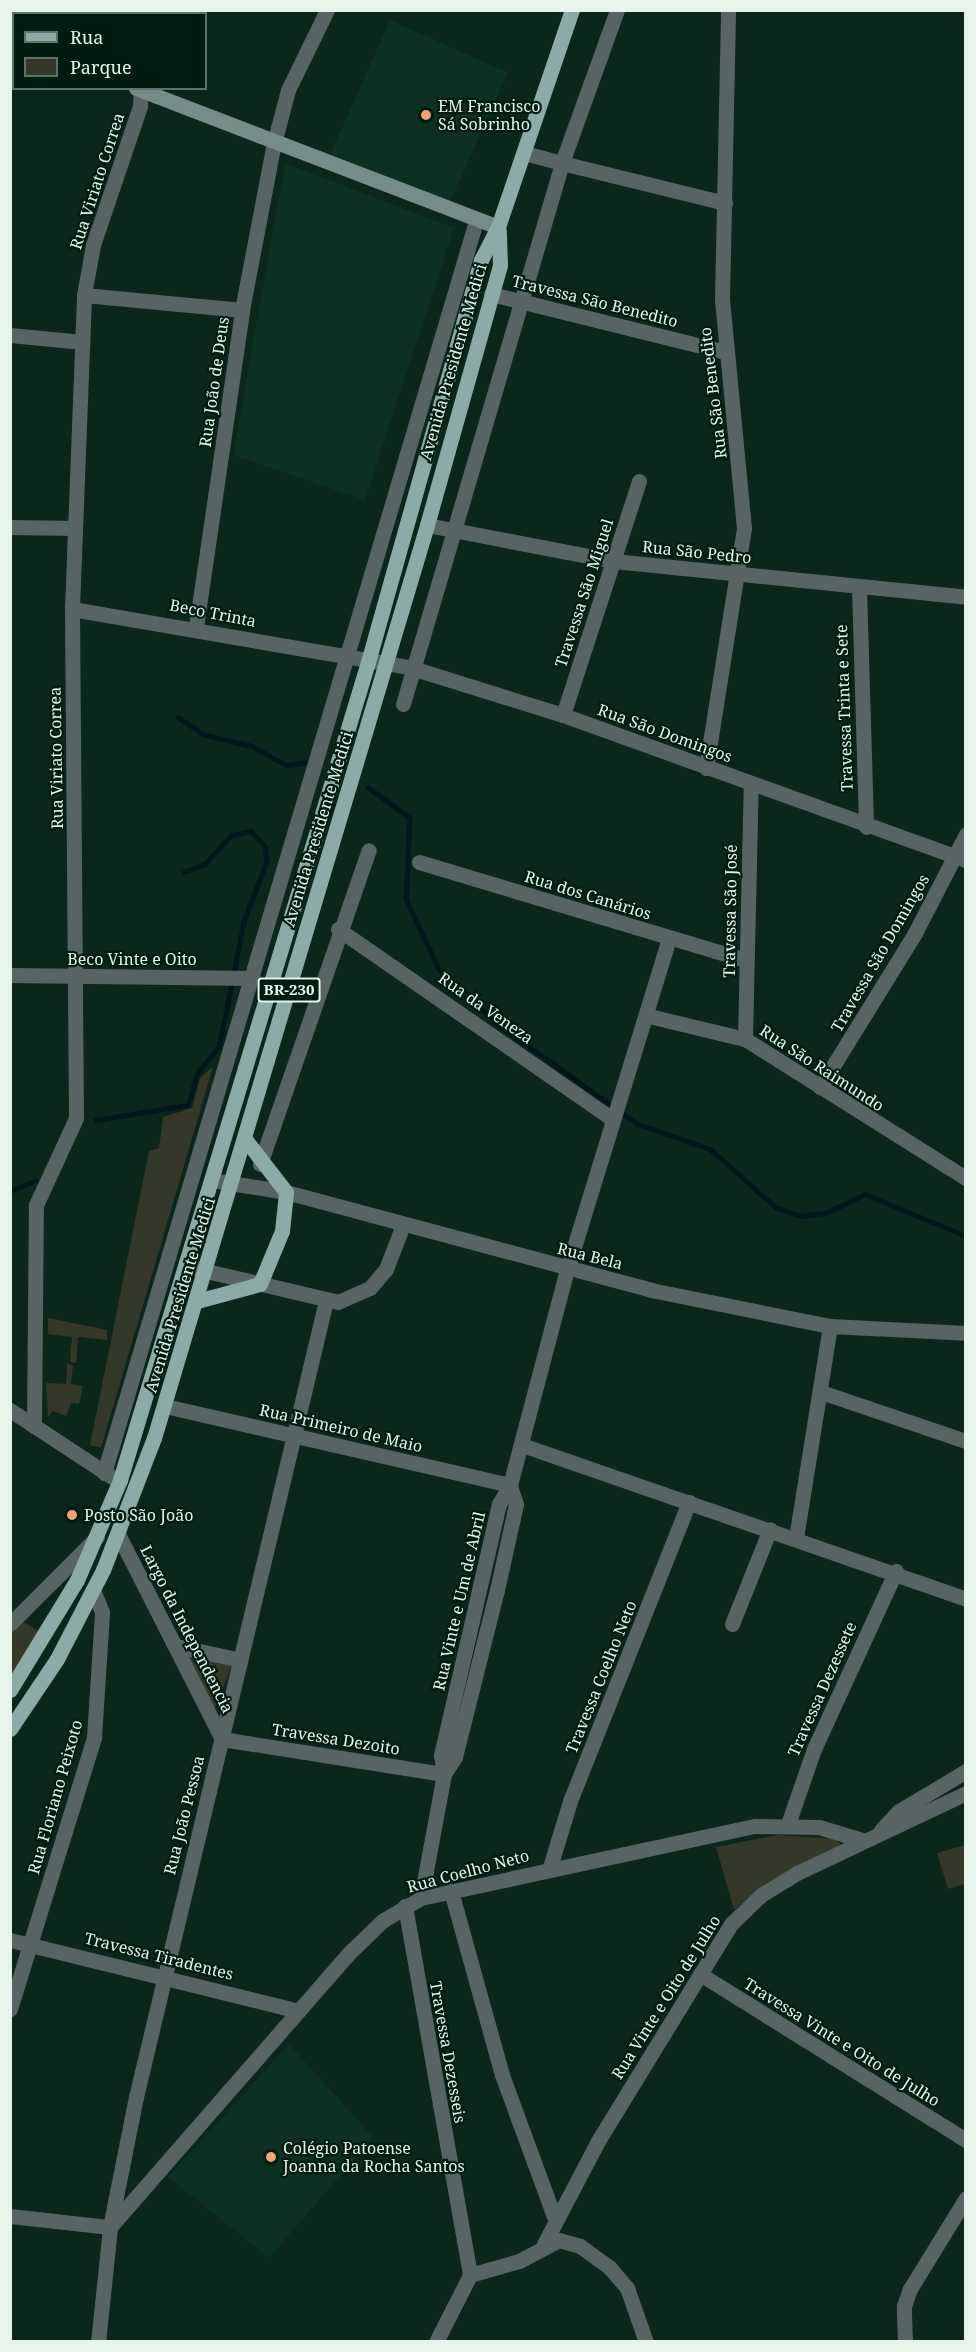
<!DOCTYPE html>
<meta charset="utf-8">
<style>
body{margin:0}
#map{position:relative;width:976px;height:2352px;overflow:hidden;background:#0b261a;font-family:"Noto Serif",serif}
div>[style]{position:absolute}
.built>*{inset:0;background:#0c3122;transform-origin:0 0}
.green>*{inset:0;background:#343828}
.stream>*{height:4.5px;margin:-2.25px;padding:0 2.25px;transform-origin:2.25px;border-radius:2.25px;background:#00161a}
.street>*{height:15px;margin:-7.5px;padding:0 7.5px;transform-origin:7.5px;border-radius:7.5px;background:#566563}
.secondary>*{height:15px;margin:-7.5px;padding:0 7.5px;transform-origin:7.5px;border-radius:7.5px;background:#758c89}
.primary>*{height:15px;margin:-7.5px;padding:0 7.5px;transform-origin:7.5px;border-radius:7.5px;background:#8caba6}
.dots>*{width:16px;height:16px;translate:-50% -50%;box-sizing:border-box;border:3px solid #021c11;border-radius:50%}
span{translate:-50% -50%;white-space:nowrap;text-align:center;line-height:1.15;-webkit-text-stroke:4.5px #021c11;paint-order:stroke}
.shield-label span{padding:2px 4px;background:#021c11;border:2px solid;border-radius:4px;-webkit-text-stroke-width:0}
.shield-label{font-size:15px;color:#e5f5ec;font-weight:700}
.poi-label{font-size:16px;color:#e5f5ec}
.left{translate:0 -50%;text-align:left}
.street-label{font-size:16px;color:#e5f5ec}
.frame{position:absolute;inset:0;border:12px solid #e5f5ec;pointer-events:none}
.legend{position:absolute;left:12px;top:12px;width:195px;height:78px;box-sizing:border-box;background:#021c11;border:2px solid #5d7369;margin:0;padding:8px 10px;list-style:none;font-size:18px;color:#e5f5ec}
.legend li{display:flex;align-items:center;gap:12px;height:30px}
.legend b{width:30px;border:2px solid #5d7369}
</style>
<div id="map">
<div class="built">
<i style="left:390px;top:20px;width:129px;height:146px;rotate:24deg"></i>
<i style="clip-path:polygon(285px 163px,454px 228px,365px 500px,233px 455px)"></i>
<i style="clip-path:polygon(289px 2044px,373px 2137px,269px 2258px,168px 2177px)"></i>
</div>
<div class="green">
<i style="clip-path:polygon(213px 1067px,101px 1448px,90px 1445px,149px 1151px,159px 1148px,163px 1117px,192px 1108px,200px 1078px)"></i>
<i style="clip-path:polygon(48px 1318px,107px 1330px,107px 1340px,78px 1337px,76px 1363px,70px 1362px,72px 1337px,48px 1334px)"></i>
<i style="clip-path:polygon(67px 1364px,73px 1365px,71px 1384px,83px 1386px,79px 1404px,71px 1403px,66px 1416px,53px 1411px,48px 1417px,46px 1383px,66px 1384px)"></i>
<i style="clip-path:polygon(20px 1620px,41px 1632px,11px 1679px,11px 1633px)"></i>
<i style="clip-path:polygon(188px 1656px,232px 1665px,214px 1711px)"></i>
<i style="clip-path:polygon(777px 1835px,836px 1839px,841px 1845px,770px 1881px,734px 1910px,716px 1847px)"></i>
<i style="clip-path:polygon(965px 1845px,965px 1884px,948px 1889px,937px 1853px)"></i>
</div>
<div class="stream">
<i style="left:178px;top:717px;width:30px;rotate:34deg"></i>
<i style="left:203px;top:734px;width:50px;rotate:13.8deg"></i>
<i style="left:252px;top:746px;width:39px;rotate:29deg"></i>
<i style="left:286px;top:765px;width:22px;rotate:-8deg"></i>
<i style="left:368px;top:787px;width:52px;rotate:36.4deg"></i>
<i style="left:410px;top:818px;width:81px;rotate:92.8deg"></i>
<i style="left:406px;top:899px;width:77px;rotate:64.8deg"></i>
<i style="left:439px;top:969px;width:82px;rotate:43deg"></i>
<i style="left:499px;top:1025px;width:171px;rotate:35.5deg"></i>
<i style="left:638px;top:1124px;width:76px;rotate:19.1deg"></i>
<i style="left:710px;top:1149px;width:89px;rotate:41.4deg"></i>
<i style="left:777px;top:1208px;width:25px;rotate:18deg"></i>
<i style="left:801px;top:1216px;width:27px;rotate:-8deg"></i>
<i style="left:828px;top:1212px;width:41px;rotate:-25.9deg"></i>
<i style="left:865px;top:1194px;width:109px;rotate:22.6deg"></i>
<i style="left:184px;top:872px;width:22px;rotate:-21deg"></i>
<i style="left:205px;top:864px;width:39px;rotate:-48deg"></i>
<i style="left:231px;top:835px;width:20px;rotate:-11deg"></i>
<i style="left:251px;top:831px;width:21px;rotate:47deg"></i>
<i style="left:265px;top:846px;width:16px;rotate:83deg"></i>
<i style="left:267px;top:862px;width:64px;rotate:111deg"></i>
<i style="left:244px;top:922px;width:53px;rotate:100.9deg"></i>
<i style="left:96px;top:1120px;width:93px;rotate:-9.3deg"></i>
<i style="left:188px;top:1105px;width:32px;rotate:-74deg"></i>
<i style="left:197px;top:1074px;width:36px;rotate:-52deg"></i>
<i style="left:219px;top:1046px;width:65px;rotate:-78.5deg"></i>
<i style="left:10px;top:1191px;width:27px;rotate:-22deg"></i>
</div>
<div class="street">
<i style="left:135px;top:10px;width:4px;rotate:90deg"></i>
<i style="left:617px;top:10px;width:163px;rotate:109.8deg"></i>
<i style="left:562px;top:163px;width:168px;rotate:13.8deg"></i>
<i style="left:491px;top:294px;width:241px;rotate:13.9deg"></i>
<i style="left:84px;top:295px;width:159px;rotate:5.4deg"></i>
<i style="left:10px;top:335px;width:73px;rotate:5.5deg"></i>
<i style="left:427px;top:525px;width:190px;rotate:10.9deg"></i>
<i style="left:614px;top:561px;width:354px;rotate:5.8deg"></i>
<i style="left:10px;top:527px;width:65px;rotate:0.9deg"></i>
<i style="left:859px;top:588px;width:239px;rotate:88.3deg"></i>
<i style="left:72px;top:609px;width:345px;rotate:9.8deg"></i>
<i style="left:412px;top:668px;width:158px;rotate:17.3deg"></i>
<i style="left:563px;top:715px;width:428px;rotate:19.8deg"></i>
<i style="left:196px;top:627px;width:320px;rotate:-81.7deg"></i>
<i style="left:242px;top:310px;width:170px;rotate:-79.2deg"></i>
<i style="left:274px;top:143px;width:55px;rotate:-75.2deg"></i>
<i style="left:288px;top:90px;width:89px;rotate:-64deg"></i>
<i style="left:403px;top:704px;width:564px;rotate:-73.62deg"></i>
<i style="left:562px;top:163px;width:38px;rotate:-165deg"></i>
<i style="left:563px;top:715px;width:246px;rotate:-72deg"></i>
<i style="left:706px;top:768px;width:243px;rotate:-81deg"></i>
<i style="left:744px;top:528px;width:229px;rotate:-95.5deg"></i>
<i style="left:722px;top:300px;width:290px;rotate:-88.8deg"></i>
<i style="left:419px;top:862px;width:341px;rotate:16.7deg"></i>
<i style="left:338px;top:929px;width:333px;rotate:34.7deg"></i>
<i style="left:10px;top:975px;width:243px;rotate:0.7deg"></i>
<i style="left:649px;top:1016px;width:99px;rotate:13.5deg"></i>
<i style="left:745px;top:1039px;width:261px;rotate:32.2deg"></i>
<i style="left:745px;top:1039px;width:255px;rotate:-88.7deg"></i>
<i style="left:820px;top:1087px;width:181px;rotate:-58.3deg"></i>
<i style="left:915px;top:933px;width:111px;rotate:-62.7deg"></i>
<i style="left:260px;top:1164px;width:332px;rotate:-70.9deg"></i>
<i style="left:212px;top:1180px;width:75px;rotate:9.2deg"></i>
<i style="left:286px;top:1192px;width:378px;rotate:15deg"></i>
<i style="left:651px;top:1290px;width:183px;rotate:11.4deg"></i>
<i style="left:830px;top:1326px;width:136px;rotate:2.9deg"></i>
<i style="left:185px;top:1266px;width:157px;rotate:13.2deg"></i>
<i style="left:338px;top:1302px;width:35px;rotate:-24deg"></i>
<i style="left:370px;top:1288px;width:25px;rotate:-50deg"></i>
<i style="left:386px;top:1269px;width:47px;rotate:-68.9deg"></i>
<i style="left:821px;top:1392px;width:153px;rotate:18.7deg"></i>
<i style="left:165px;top:1406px;width:354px;rotate:12.9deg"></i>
<i style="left:10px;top:1410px;width:122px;rotate:33.3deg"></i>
<i style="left:34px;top:1426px;width:221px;rotate:-89.5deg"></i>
<i style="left:36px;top:1205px;width:96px;rotate:-65.3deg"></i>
<i style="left:76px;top:1118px;width:509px;rotate:-90.45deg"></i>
<i style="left:72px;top:609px;width:314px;rotate:-87.8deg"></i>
<i style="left:84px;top:295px;width:51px;rotate:-79.8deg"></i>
<i style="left:93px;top:245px;width:147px;rotate:-71.3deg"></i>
<i style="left:140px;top:106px;width:18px;rotate:-87deg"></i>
<i style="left:522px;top:1445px;width:470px;rotate:19.1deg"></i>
<i style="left:104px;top:1473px;width:1306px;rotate:-73.45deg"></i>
<i style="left:119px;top:1536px;width:228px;rotate:63.1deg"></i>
<i style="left:222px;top:1739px;width:225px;rotate:9deg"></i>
<i style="left:796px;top:1538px;width:215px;rotate:-80.9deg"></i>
<i style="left:10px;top:1624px;width:123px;rotate:-45deg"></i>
<i style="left:732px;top:1624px;width:102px;rotate:-68.2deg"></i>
<i style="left:176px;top:1646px;width:66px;rotate:12.2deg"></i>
<i style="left:444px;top:1774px;width:20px;rotate:-57deg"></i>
<i style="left:455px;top:1757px;width:172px;rotate:-75.9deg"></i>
<i style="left:497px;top:1590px;width:88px;rotate:-77.5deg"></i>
<i style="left:516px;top:1504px;width:20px;rotate:-108deg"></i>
<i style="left:788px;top:1824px;width:79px;rotate:-70.9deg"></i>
<i style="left:814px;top:1749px;width:196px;rotate:-65.3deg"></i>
<i style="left:881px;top:1830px;width:26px;rotate:-47deg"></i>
<i style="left:899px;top:1811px;width:78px;rotate:-30.8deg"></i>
<i style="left:550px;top:1867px;width:69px;rotate:-73.1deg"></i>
<i style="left:570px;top:1801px;width:322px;rotate:-68.3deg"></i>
<i style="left:451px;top:1891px;width:191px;rotate:74.5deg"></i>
<i style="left:502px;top:2075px;width:153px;rotate:69.8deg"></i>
<i style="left:421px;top:1898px;width:126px;rotate:-79.5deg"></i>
<i style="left:444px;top:1774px;width:19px;rotate:-99deg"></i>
<i style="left:441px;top:1755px;width:258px;rotate:-77deg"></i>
<i style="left:499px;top:1504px;width:22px;rotate:-60deg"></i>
<i style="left:510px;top:1485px;width:222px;rotate:-75.2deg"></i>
<i style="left:567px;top:1270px;width:346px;rotate:-72.9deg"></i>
<i style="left:405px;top:1906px;width:375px;rotate:80deg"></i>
<i style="left:10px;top:1940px;width:297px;rotate:13.8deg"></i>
<i style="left:700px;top:1974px;width:314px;rotate:32deg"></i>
<i style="left:10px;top:2009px;width:285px;rotate:-72.8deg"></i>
<i style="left:94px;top:1737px;width:125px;rotate:-86.3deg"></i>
<i style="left:102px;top:1612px;width:24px;rotate:-112deg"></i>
<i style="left:10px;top:2216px;width:101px;rotate:6.3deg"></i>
<i style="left:110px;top:2227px;width:362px;rotate:-48.9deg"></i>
<i style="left:348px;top:1954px;width:47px;rotate:-44.1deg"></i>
<i style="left:382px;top:1921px;width:45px;rotate:-30.5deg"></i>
<i style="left:421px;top:1898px;width:342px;rotate:-12.2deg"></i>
<i style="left:755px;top:1826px;width:64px;rotate:0.9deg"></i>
<i style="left:819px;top:1827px;width:45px;rotate:16.8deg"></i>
<i style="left:544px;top:2244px;width:116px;rotate:-62.3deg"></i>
<i style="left:598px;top:2141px;width:255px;rotate:-58.5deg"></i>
<i style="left:731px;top:1924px;width:42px;rotate:-44deg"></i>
<i style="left:761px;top:1895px;width:42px;rotate:-31.4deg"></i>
<i style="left:797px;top:1873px;width:187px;rotate:-25.3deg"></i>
<i style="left:98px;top:2342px;width:116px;rotate:-84deg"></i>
<i style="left:110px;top:2227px;width:133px;rotate:-78.7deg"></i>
<i style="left:136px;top:2097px;width:818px;rotate:-76.58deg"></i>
<i style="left:436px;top:2342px;width:75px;rotate:-63.1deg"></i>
<i style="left:470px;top:2275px;width:51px;rotate:-15.9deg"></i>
<i style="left:519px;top:2261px;width:45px;rotate:-27.7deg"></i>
<i style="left:559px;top:2240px;width:22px;rotate:16deg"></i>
<i style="left:580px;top:2246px;width:36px;rotate:36deg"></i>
<i style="left:609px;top:2267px;width:28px;rotate:49deg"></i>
<i style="left:627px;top:2288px;width:57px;rotate:70.6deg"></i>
<i style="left:905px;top:2342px;width:36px;rotate:-92deg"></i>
<i style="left:904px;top:2306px;width:18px;rotate:-71deg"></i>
<i style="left:910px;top:2289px;width:107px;rotate:-58.4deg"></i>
</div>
<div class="secondary">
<i style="left:10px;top:40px;width:4px;rotate:14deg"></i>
<i style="left:136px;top:88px;width:388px;rotate:21deg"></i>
</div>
<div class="primary">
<i style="left:197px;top:1301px;width:65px;rotate:-15.1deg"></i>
<i style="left:260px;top:1284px;width:57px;rotate:-67.5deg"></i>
<i style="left:282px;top:1231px;width:39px;rotate:-84deg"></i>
<i style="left:286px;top:1192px;width:67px;rotate:-127.7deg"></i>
<i style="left:10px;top:1690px;width:129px;rotate:-58.7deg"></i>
<i style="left:77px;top:1580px;width:109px;rotate:-66.7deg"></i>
<i style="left:120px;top:1480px;width:855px;rotate:-73.13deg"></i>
<i style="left:368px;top:662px;width:418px;rotate:-74.3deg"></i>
<i style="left:481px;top:260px;width:37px;rotate:-63deg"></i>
<i style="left:498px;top:227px;width:229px;rotate:-71.2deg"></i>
<i style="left:10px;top:1729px;width:84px;rotate:-56.1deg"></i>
<i style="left:57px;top:1659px;width:100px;rotate:-62.7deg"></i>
<i style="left:103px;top:1570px;width:142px;rotate:-68.9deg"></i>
<i style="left:154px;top:1438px;width:953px;rotate:-73.35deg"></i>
<i style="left:427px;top:525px;width:270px;rotate:-74.3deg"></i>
<i style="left:500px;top:265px;width:35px;rotate:-92deg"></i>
</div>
<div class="dots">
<i style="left:426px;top:115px;background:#efa377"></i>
<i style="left:72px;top:1515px;background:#efa377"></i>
<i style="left:271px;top:2157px;background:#efa377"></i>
</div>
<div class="shield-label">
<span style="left:289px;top:990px">BR-230</span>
</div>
<div class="poi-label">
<span class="left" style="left:438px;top:115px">EM Francisco<br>Sá Sobrinho</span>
<span class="left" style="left:84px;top:1515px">Posto São João</span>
<span class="left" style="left:283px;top:2157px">Colégio Patoense<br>Joanna da Rocha Santos</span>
</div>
<div class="street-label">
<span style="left:97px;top:181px;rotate:-72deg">Rua Viriato Correa</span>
<span style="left:595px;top:301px;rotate:14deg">Travessa São Benedito</span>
<span style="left:453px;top:362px;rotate:-74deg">Avenida Presidente Medici</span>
<span style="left:214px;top:382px;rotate:-82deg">Rua João de Deus</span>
<span style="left:713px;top:393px;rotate:-97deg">Rua São Benedito</span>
<span style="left:697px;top:552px;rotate:6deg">Rua São Pedro</span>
<span style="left:584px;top:593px;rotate:-72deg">Travessa São Miguel</span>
<span style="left:213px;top:613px;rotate:11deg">Beco Trinta</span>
<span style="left:844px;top:708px;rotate:-92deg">Travessa Trinta e Sete</span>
<span style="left:665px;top:733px;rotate:20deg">Rua São Domingos</span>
<span style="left:56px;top:758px;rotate:-91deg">Rua Viriato Correa</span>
<span style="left:318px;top:829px;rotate:-73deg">Avenida Presidente Medici</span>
<span style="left:588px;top:895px;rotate:17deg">Rua dos Canários</span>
<span style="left:730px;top:911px;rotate:-89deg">Travessa São José</span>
<span style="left:880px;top:953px;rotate:-60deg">Travessa São Domingos</span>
<span style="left:132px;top:959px">Beco Vinte e Oito</span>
<span style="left:486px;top:1008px;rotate:35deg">Rua da Veneza</span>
<span style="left:822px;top:1068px;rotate:33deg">Rua São Raimundo</span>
<span style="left:590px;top:1256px;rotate:14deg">Rua Bela</span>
<span style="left:180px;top:1295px;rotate:-73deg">Avenida Presidente Medici</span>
<span style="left:341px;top:1428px;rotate:13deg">Rua Primeiro de Maio</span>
<span style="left:459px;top:1601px;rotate:-77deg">Rua Vinte e Um de Abril</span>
<span style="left:187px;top:1629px;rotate:63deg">Largo da Independencia</span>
<span style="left:601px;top:1677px;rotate:-68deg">Travessa Coelho Neto</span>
<span style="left:822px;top:1689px;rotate:-66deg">Travessa Dezessete</span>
<span style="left:336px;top:1739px;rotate:9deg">Travessa Dezoito</span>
<span style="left:55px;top:1797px;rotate:-74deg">Rua Floriano Peixoto</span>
<span style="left:184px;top:1815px;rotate:-76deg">Rua João Pessoa</span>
<span style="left:468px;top:1871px;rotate:-15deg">Rua Coelho Neto</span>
<span style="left:159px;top:1956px;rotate:14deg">Travessa Tiradentes</span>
<span style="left:666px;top:1997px;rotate:-58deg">Rua Vinte e Oito de Julho</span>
<span style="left:842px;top:2042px;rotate:32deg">Travessa Vinte e Oito de Julho</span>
<span style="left:448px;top:2052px;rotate:80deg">Travessa Dezesseis</span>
</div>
<div class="frame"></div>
<ul class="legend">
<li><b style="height:8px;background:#8caba6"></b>Rua</li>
<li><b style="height:16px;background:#343828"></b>Parque</li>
</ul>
</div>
